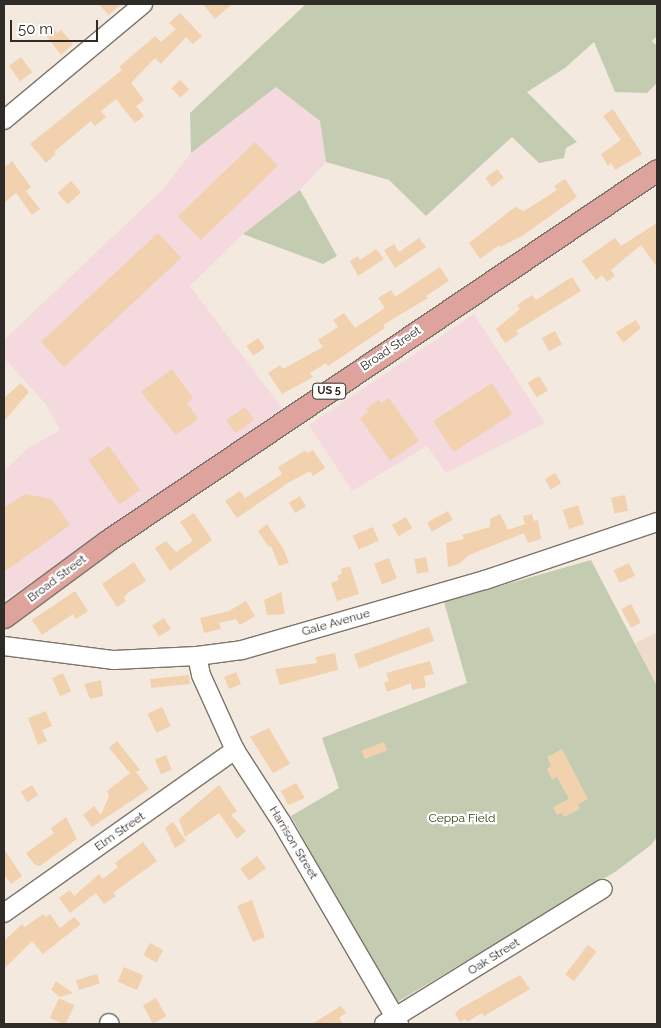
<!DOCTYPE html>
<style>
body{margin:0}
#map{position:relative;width:661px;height:1028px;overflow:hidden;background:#f4e9de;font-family:Raleway,sans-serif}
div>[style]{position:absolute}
.commercial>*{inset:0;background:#f4d9df}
.built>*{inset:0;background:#eddccc}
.green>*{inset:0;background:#c3ccb1}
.building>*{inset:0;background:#f1d1ae;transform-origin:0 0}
.roads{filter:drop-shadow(1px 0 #7d746a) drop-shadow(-1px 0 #7d746a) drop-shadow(0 1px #7d746a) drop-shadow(0 -1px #7d746a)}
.minor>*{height:18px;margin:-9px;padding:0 9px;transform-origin:9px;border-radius:9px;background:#fff}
.major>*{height:21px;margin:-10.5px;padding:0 10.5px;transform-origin:10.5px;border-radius:10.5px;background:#dda39c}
span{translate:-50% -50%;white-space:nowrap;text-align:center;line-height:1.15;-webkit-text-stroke:4.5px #fff;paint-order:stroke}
.shield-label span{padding:1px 4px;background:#fff;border:1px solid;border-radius:4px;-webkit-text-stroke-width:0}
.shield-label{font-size:11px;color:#2f2b27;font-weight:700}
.street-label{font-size:12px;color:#2f2b27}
.park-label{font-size:12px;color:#343f0f}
.frame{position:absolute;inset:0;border:5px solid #2f2b27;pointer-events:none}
.scale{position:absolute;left:10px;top:20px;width:88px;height:22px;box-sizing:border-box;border:2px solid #2f2b27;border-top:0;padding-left:6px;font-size:15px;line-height:18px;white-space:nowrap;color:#2f2b27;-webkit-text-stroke:4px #fff;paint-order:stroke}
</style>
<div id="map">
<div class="commercial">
<i style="clip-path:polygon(276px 87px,320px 121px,326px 162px,300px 190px,243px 234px,190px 286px,282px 408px,170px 490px,4px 600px,4px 471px,27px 449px,60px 430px,45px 403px,4px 358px,4px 340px,164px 188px,191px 153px)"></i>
<i style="clip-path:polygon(474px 314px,545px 423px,446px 473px,427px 446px,352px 491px,309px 425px)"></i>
</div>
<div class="built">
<i style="clip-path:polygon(657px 632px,657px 686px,635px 643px)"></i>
</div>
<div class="green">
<i style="clip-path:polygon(306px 4px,657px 4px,657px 36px,652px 41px,657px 46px,657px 83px,647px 93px,615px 92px,594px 42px,565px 68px,527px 92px,577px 142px,566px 148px,564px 158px,539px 163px,512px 137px,426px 216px,389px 180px,326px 162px,320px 121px,276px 87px,191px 153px,190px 113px)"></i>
<i style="clip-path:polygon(300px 190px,337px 256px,323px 264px,243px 234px)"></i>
<i style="clip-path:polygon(591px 560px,657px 686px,657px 837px,651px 845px,615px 872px,394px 1004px,291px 816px,339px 788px,322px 738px,467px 683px,444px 602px)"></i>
</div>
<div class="building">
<i style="clip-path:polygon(98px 4px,121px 4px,109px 15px)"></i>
<i style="clip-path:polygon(203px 4px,232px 4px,215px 19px)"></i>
<i style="clip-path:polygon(180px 13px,202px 36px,193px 44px,186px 37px,161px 64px,155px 58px,131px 83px,144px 100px,136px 106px,144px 116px,135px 123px,116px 99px,101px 111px,106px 117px,95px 126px,91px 121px,54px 152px,56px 154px,46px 163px,30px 144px,122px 70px,119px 67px,155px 36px,161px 42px,176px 29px,169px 23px)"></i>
<i style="clip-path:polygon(52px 27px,57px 33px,61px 30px,73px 44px,61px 55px,45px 34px)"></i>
<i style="left:21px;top:57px;width:19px;height:15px;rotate:54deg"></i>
<i style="left:180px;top:80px;width:13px;height:12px;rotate:45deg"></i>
<i style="clip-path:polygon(613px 109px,642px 154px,615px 170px,611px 163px,608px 166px,601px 154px,621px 140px,603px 116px)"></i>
<i style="left:255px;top:142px;width:33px;height:107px;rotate:46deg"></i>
<i style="clip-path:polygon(12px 161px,31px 187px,26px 191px,40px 209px,32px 215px,16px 193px,4px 203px,4px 168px)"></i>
<i style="left:497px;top:169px;width:11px;height:15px;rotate:52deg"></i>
<i style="clip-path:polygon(565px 179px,577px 197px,522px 236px,500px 247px,499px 245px,480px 259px,469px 243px,515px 207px,524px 211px,557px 190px,554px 186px)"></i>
<i style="left:71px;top:181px;width:15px;height:18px;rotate:48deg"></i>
<i style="clip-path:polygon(657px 223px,657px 267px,641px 245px,611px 270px,615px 276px,607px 282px,602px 275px,596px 280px,582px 261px,615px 238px,621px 246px)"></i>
<i style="left:158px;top:233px;width:34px;height:160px;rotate:47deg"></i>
<i style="clip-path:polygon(419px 238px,426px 247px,395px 268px,384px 250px,394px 244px,399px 252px)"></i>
<i style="clip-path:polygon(376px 249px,384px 259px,358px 276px,350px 261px,358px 256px,360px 260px)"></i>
<i style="clip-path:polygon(440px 267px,449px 281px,426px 296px,428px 298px,383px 325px,385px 328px,328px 366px,326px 363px,310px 373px,313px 377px,282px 394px,268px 373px,280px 365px,283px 369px,323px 347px,318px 340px,338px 327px,333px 320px,344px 313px,355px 328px,385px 308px,378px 298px,391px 290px,395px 297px)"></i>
<i style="clip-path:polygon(572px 277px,581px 291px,516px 331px,519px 334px,505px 343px,496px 329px,520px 309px,517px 305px,532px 295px,536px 300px)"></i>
<i style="clip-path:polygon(636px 320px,641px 328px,623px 343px,616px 332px)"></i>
<i style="left:555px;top:331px;width:15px;height:15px;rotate:62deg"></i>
<i style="left:258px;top:338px;width:12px;height:14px;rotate:55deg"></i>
<i style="clip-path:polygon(172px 369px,193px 398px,187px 403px,198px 419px,176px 435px,141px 392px)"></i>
<i style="left:539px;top:376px;width:17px;height:13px;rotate:59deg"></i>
<i style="clip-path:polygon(21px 383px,29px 392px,4px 421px,4px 398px)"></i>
<i style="left:492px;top:383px;width:37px;height:70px;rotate:57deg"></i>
<i style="clip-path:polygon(389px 398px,419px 441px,390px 461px,360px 418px,368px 412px,366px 409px,379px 400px,381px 403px)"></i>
<i style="left:245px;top:407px;width:16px;height:23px;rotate:55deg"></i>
<i style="left:109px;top:446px;width:54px;height:25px;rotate:55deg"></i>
<i style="clip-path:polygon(306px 450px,307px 453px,313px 450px,325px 468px,313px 476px,310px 471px,288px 483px,237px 518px,225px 501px,240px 491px,245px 498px,282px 474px,278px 467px)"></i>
<i style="left:555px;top:473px;width:12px;height:12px;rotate:59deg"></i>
<i style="clip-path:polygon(25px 494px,52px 499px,70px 525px,4px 572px,4px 508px)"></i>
<i style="left:625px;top:495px;width:16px;height:14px;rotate:79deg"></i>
<i style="left:300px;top:496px;width:12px;height:13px;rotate:59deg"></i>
<i style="left:578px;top:505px;width:20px;height:16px;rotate:72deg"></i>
<i style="left:448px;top:511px;width:10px;height:24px;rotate:61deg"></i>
<i style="clip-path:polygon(194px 513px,212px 540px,170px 571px,155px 548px,166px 541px,176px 552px,193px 541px,180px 522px)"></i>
<i style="clip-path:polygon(500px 514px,508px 530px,525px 524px,523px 516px,532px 514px,534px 521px,538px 520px,541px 539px,528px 543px,524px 533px,469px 555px,459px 564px,448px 567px,446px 543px,464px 539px,462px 535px,490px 527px,490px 519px)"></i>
<i style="left:406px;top:517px;width:13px;height:16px;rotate:61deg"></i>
<i style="clip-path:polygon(267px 524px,284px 550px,289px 563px,279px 566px,271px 546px,269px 547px,258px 531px)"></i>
<i style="left:373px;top:527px;width:15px;height:22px;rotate:67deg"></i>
<i style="left:426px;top:557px;width:15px;height:12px;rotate:79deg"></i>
<i style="left:389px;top:558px;width:22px;height:16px;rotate:69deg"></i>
<i style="clip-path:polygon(134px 562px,146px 581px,129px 592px,124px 597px,126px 601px,117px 607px,102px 584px)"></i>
<i style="left:629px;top:563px;width:14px;height:17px;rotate:65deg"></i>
<i style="clip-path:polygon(350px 566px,359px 594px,337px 601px,331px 583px,339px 580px,337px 576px,342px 574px,341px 569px)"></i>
<i style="clip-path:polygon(75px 591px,88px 611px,76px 619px,73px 614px,42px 635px,32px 620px)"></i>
<i style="clip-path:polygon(281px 592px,285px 614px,267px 615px,264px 600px)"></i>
<i style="clip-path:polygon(246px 601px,255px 616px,240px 625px,236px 619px,219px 623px,221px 629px,204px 633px,200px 618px,229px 611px)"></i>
<i style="left:631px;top:604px;width:21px;height:11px;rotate:62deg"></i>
<i style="left:164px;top:618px;width:13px;height:14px;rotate:58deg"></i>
<i style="left:429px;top:627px;width:15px;height:80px;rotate:70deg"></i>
<i style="clip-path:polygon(335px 653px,338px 670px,280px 685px,275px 669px,317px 663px,316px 657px)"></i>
<i style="clip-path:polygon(430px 661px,434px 674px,424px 676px,426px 687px,412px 690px,411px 683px,387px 692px,384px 683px,389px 681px,386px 673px)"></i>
<i style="left:236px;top:672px;width:13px;height:13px;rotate:67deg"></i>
<i style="left:63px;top:673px;width:20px;height:12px;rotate:66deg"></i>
<i style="left:189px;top:675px;width:9px;height:39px;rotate:84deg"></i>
<i style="clip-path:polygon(101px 680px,103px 696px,90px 699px,84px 684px)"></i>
<i style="left:162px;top:707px;width:21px;height:16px;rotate:65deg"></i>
<i style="clip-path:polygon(46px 711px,52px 726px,42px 730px,47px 741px,38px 745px,28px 718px)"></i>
<i style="clip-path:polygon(269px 728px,290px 764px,273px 773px,250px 737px)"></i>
<i style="clip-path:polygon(117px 741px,140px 770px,136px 772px,149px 789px,92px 827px,83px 815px,94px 806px,101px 815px,109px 796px,107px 791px,130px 773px,109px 748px)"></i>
<i style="left:384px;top:742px;width:9px;height:24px;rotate:69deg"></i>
<i style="clip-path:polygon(562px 749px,588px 799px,578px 804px,580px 809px,564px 817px,562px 813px,557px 815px,553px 807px,569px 799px,557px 777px,552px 780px,547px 769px,551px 766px,547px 757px)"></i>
<i style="left:166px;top:755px;width:16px;height:12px;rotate:68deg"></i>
<i style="clip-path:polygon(296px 783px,305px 798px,288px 805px,281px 791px)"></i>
<i style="left:32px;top:785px;width:12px;height:13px;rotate:59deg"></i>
<i style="clip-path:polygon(219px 785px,237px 811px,231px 815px,246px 831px,237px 839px,219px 813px,185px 837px,179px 819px)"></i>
<i style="clip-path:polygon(66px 817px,77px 839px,40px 866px,35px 865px,26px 853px,54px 833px,51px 828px)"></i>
<i style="clip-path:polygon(173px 822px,186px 841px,175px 848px,165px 828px)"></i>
<i style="clip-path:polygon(143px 842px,157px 861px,113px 893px,116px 896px,104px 904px,96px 893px,70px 913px,59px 898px,70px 890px,74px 896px,99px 874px,103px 879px,118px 867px,115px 863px)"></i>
<i style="clip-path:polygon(4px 849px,22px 876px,11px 884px,4px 874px)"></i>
<i style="left:257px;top:856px;width:15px;height:21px;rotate:53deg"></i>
<i style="clip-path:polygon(252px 900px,265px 937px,253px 942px,237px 906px)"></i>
<i style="clip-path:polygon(43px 914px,46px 917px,50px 914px,60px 928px,74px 917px,81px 924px,43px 954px,32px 941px,4px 969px,4px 941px,22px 924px,25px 927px)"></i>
<i style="left:150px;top:943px;width:15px;height:14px;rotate:28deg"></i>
<i style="left:588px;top:945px;width:11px;height:37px;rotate:38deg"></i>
<i style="left:124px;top:967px;width:21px;height:16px;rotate:23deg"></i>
<i style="left:97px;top:974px;width:10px;height:22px;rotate:73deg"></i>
<i style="clip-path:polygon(520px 975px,530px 989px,484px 1016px,482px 1013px,467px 1022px,465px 1019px,460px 1022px,455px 1014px,459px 1009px)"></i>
<i style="clip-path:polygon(56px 981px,73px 993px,60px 997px,51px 990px)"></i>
<i style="left:59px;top:998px;width:17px;height:22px;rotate:25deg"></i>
<i style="left:156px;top:998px;width:21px;height:15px;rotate:61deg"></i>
<i style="clip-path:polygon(341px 1006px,346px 1013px,339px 1018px,343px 1024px,312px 1024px)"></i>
</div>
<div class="roads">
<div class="minor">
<i style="left:4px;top:120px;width:181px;rotate:-39.8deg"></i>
<i style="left:4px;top:646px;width:111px;rotate:7.3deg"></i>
<i style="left:114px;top:660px;width:83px;rotate:-2.8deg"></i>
<i style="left:197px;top:656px;width:45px;rotate:-7.6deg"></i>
<i style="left:242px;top:650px;width:253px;rotate:-16.1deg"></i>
<i style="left:485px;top:580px;width:182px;rotate:-18.6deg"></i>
<i style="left:197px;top:656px;width:19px;rotate:78deg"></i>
<i style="left:201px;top:675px;width:82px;rotate:65.6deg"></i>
<i style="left:235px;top:750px;width:87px;rotate:57.2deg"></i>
<i style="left:282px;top:823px;width:233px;rotate:59.8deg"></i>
<i style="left:4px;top:913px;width:283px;rotate:-35.2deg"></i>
<i style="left:109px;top:1023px;width:1px;rotate:45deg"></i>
<i style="left:384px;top:1024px;width:257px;rotate:-31.7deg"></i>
</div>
<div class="major">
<i style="left:4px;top:617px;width:128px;rotate:-36.4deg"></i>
<i style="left:107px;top:541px;width:663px;rotate:-34deg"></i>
</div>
</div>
<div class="shield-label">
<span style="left:329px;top:391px">US 5</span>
</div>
<div class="street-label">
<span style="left:391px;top:349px;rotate:-34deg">Broad Street</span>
<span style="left:57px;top:579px;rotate:-37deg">Broad Street</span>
<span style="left:336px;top:623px;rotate:-16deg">Gale Avenue</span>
<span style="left:120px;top:832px;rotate:-35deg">Elm Street</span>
<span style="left:293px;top:843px;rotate:59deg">Harrison Street</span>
<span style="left:494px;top:957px;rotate:-32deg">Oak Street</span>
</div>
<div class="park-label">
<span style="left:462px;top:819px">Ceppa Field</span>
</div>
<div class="frame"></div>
<div class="scale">50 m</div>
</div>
